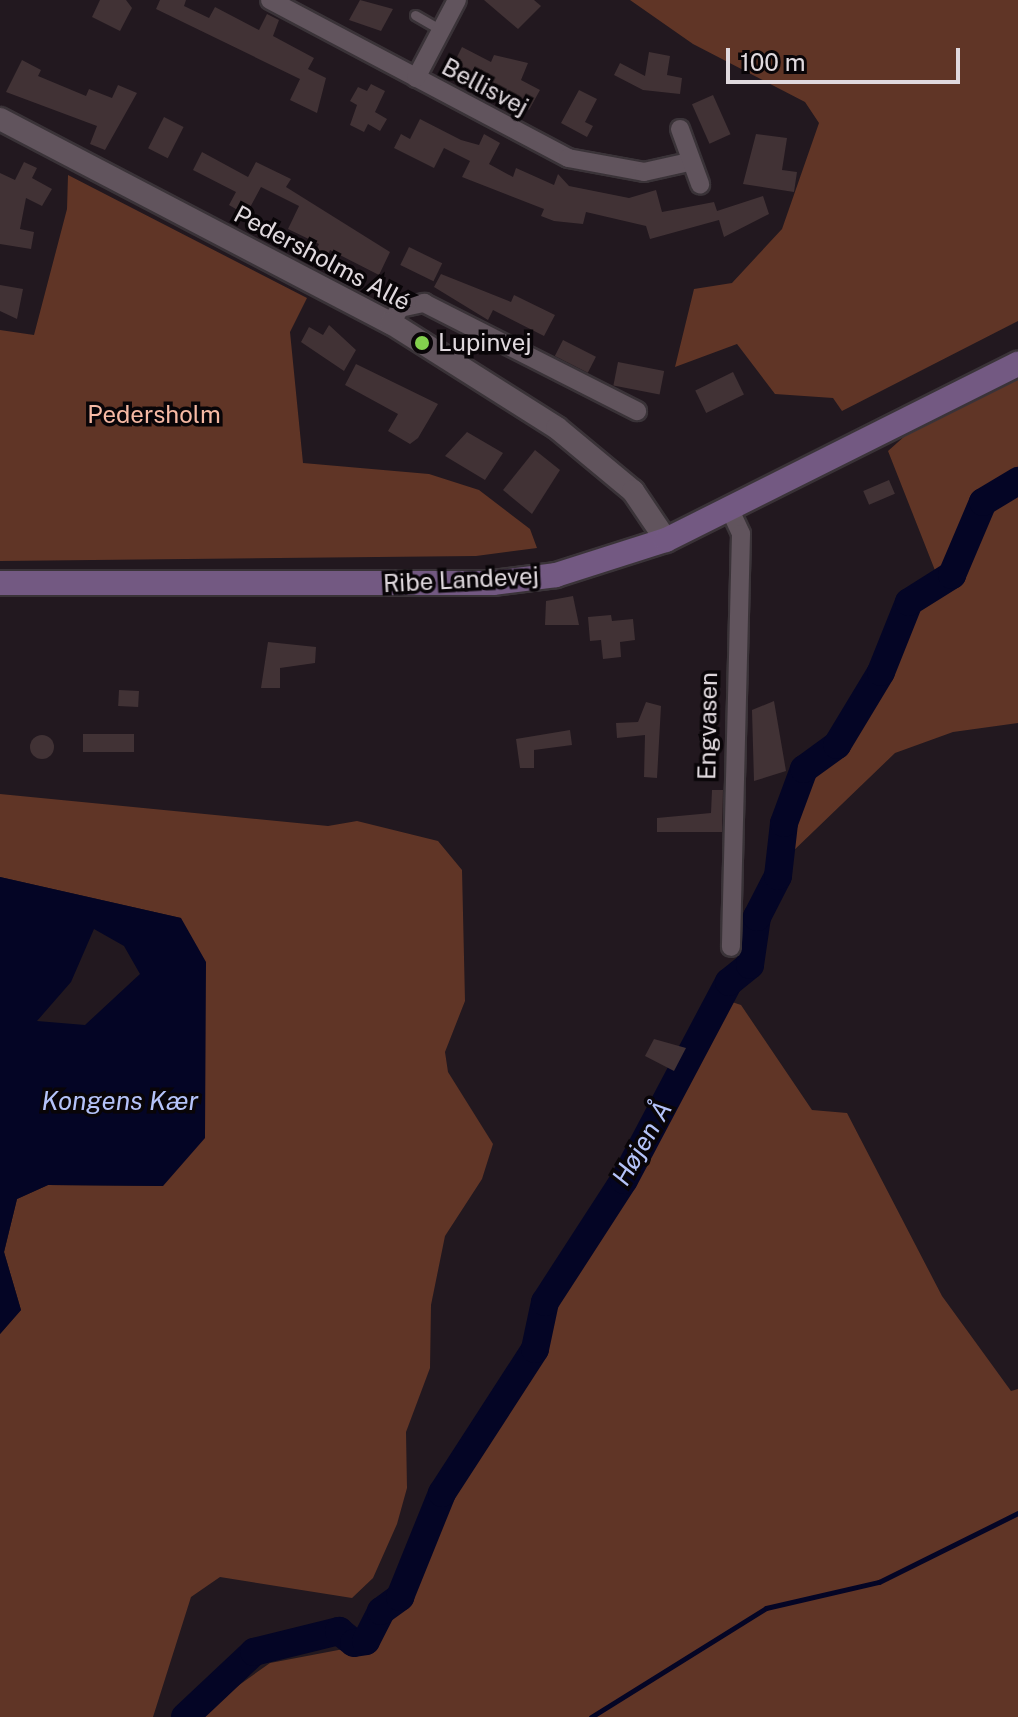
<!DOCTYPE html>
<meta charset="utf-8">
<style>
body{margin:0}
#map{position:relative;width:1018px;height:1717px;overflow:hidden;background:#22181f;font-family:"Public Sans",sans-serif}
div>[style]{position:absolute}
.green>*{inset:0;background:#603526}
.water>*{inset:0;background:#040525}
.stream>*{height:5px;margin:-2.5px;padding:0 2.5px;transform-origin:2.5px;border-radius:2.5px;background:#040525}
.river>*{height:28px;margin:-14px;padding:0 14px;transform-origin:14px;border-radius:14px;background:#040525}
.building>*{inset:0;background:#413235;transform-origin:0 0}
.round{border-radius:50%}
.roads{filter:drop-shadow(2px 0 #3a3338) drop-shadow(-2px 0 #3a3338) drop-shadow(0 2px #3a3338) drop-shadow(0 -2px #3a3338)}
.service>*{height:9px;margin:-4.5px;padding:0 4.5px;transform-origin:4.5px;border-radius:4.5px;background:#61545d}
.minor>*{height:18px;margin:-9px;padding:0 9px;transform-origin:9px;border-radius:9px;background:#61545d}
.tertiary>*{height:22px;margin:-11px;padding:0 11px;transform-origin:11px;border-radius:11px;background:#61545d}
.secondary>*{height:24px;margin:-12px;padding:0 12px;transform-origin:12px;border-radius:12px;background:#735982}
.dots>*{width:22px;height:22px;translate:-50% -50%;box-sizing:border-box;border:4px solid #090508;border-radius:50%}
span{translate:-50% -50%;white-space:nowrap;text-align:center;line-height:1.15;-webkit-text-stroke:7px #090508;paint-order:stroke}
.street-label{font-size:24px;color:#e0d9de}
.poi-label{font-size:24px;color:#e0d9de}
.left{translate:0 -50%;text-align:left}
.park-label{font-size:24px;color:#f6b9a4}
.water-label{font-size:26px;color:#b5c3f9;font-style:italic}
.scale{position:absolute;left:726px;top:48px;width:234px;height:36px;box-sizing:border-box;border:4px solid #e0d9de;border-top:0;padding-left:10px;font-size:24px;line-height:28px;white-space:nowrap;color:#e0d9de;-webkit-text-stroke:6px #090508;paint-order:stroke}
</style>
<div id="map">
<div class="green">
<i style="clip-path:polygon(630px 0,1018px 0,1018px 321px,842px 411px,833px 398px,775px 394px,737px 344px,675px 367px,694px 289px,732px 283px,782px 229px,819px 123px,805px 102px,693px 44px)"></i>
<i style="clip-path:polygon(68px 175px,307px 298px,290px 332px,303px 463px,429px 474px,479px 490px,530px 529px,537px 548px,476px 556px,0 561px,0 330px,34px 335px,67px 209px)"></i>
<i style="clip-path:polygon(1018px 376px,1018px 723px,953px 732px,895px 753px,788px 856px,781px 814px,792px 779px,854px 709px,905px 600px,938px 578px,888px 451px,916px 426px)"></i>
<i style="clip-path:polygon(0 794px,328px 826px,357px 821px,438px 841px,462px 870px,465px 1001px,445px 1052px,448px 1072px,493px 1144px,482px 1179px,445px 1236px,431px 1305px,430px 1368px,406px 1432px,407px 1488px,397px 1524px,373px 1578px,352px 1598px,220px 1577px,191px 1597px,153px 1717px,0 1717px,0 1334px,21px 1310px,4px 1252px,17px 1199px,48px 1185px,163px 1186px,181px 918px,0 877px)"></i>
<i style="clip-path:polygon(720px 998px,741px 1005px,812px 1110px,847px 1113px,942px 1296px,1011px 1391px,1018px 1389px,1018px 1717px,194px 1717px,270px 1663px,370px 1644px,381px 1611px,400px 1596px,442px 1493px,535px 1349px,545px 1302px,624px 1180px)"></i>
</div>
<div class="water">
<i style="clip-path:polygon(evenodd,0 877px,181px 918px,206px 962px,205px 1138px,163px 1186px,48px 1185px,17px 1199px,4px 1252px,21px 1310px,0 1334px,0 877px,94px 929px,124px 946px,140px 974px,85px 1025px,37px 1021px,71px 982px,94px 929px)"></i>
</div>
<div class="stream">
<i style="left:591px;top:1717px;width:206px;rotate:-31.9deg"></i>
<i style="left:766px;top:1608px;width:116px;rotate:-13deg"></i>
<i style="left:879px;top:1582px;width:155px;rotate:-26.4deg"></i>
</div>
<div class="river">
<i style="left:185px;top:1717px;width:95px;rotate:-43.3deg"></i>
<i style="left:254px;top:1652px;width:88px;rotate:-13.9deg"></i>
<i style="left:339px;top:1631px;width:19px;rotate:39deg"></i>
<i style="left:354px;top:1643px;width:12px;rotate:-9deg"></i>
<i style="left:366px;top:1641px;width:34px;rotate:-63deg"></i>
<i style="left:381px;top:1611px;width:24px;rotate:-36deg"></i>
<i style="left:400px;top:1597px;width:112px;rotate:-68deg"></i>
<i style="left:442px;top:1493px;width:171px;rotate:-57.1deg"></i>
<i style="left:535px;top:1349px;width:48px;rotate:-78deg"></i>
<i style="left:545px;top:1302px;width:145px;rotate:-57.1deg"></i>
<i style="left:624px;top:1180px;width:224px;rotate:-62.1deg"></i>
<i style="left:729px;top:982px;width:27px;rotate:-39deg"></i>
<i style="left:750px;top:965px;width:49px;rotate:-81.7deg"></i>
<i style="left:757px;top:917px;width:46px;rotate:-62.9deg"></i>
<i style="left:778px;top:876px;width:53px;rotate:-83.5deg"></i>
<i style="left:784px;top:823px;width:58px;rotate:-69.7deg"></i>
<i style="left:804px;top:769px;width:41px;rotate:-36deg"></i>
<i style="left:837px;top:745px;width:85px;rotate:-58.9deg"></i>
<i style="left:881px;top:672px;width:75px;rotate:-68.2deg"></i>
<i style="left:909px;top:602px;width:51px;rotate:-32.1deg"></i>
<i style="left:952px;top:575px;width:79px;rotate:-67deg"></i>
<i style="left:983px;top:502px;width:41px;rotate:-31deg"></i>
</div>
<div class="building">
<i style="clip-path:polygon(100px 0,126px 0,132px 8px,120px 31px,92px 17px)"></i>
<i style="clip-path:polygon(160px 0,186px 0,184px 6px,209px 18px,215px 7px,259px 30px,267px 14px,279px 20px,273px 36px,314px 58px,308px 69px,326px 78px,317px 113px,290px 100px,300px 79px,156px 9px)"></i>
<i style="clip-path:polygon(360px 0,393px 9px,381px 31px,349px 20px)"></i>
<i style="clip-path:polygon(484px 0,534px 0,541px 6px,518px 29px)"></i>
<i style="clip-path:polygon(462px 47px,491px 62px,494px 55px,528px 63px,521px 80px,540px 90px,529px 110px,452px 67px)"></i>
<i style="clip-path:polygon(649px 52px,670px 56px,667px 75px,682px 78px,680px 94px,643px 90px,614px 75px,620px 63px,645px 76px)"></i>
<i style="clip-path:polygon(22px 60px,41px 70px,38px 76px,86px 96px,89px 89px,112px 98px,118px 85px,137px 93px,105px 150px,90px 144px,97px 126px,6px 92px)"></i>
<i style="clip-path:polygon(371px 84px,385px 91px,375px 112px,387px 119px,380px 131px,368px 124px,364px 132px,350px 125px,357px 105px,350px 101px,358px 87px,367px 91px)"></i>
<i style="clip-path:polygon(579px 90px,597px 99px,585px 122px,593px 126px,587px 137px,561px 123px)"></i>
<i style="left:713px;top:95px;width:43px;height:23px;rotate:66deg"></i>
<i style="left:164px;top:117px;width:22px;height:35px;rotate:27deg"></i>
<i style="clip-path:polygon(420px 119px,461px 140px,479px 145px,484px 134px,500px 143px,489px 164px,513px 177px,516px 168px,554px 185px,558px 174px,569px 186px,629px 198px,656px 190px,662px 212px,714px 202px,717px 211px,763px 196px,769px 214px,724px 237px,719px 220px,650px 239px,646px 226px,586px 212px,583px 224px,554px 221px,541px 216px,544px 209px,462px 177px,470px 161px,444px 148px,434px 168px,394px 148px,401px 134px,410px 139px)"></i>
<i style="clip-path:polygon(756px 134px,787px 138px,782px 170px,797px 172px,794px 192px,743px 184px)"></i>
<i style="clip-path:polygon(202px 152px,248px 177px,256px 162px,291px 179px,286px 187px,390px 252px,379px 275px,330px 250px,327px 258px,315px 252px,319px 244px,288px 229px,299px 206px,261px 187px,246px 215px,229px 205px,236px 192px,193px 170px)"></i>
<i style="clip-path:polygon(24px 162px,37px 168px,32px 178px,52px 189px,42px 206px,26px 198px,20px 229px,34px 232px,31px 249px,0 244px,0 173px,15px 180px)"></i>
<i style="left:409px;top:247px;width:37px;height:20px;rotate:26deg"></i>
<i style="clip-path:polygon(441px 274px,511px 302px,514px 295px,555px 315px,544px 336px,493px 310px,488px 320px,434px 287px)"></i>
<i style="clip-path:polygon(0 285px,23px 289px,17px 319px,0 311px)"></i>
<i style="clip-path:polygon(329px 325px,356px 350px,344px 371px,301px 342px,309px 327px,323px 335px)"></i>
<i style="left:563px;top:340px;width:37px;height:18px;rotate:27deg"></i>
<i style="left:618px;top:362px;width:47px;height:24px;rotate:11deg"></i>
<i style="clip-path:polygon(356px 364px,438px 404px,418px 438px,410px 444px,388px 431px,398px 414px,345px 385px)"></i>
<i style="left:733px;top:372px;width:25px;height:42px;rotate:64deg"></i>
<i style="clip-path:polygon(467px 432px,503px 453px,485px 480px,445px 456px)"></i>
<i style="clip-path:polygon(535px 450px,560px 470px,532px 514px,503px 490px)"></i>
<i style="left:889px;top:480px;width:15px;height:28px;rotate:67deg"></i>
<i style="clip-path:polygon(573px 596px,579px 625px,545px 625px,546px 601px)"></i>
<i style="clip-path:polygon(611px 615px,612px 621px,633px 619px,635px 640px,620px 642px,621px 657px,603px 659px,601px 640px,590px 641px,588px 617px)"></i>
<i style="clip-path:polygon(268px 642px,316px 647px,315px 663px,280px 668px,280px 688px,261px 688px)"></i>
<i style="left:119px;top:690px;width:20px;height:16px;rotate:3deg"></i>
<i style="clip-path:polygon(774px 701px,786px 771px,754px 781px,752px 710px)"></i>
<i style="clip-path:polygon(646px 702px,661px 706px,657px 778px,644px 777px,645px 735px,617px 738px,616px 723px,638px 722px)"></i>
<i style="clip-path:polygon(570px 730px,572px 745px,534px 750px,534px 768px,520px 768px,516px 739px)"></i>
<i style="left:134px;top:734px;width:18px;height:51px;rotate:90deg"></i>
<i class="round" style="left:30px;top:735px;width:24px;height:24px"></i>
<i style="clip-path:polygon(712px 790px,723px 790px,722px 832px,657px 832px,657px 818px,711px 813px)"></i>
<i style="clip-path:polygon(654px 1039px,686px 1048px,674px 1071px,645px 1056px)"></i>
</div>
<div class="roads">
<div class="service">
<i style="left:415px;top:15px;width:30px;rotate:30deg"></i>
</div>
<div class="minor">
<i style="left:270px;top:0;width:337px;rotate:27.9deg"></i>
<i style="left:568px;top:158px;width:77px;rotate:10.4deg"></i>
<i style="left:644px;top:172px;width:46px;rotate:-12.5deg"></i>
<i style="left:416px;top:78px;width:88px;rotate:-62.3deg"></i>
<i style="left:680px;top:129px;width:59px;rotate:70deg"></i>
<i style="left:391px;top:323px;width:17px;rotate:-59deg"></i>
<i style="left:400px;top:308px;width:25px;rotate:-12deg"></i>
<i style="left:424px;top:303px;width:239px;rotate:26.9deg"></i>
<i style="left:730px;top:510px;width:26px;rotate:65deg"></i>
<i style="left:741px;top:534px;width:413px;rotate:91.4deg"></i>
</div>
<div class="tertiary">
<i style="left:0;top:119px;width:441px;rotate:27.6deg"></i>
<i style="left:391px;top:323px;width:196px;rotate:32.3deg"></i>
<i style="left:557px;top:428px;width:99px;rotate:39.7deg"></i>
<i style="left:633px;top:491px;width:59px;rotate:56deg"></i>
</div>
<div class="secondary">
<i style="left:0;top:583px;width:493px"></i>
<i style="left:493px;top:583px;width:64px;rotate:-7.2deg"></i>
<i style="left:556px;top:575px;width:115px;rotate:-17.7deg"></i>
<i style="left:666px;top:540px;width:394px;rotate:-26.6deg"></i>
</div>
</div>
<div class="dots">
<i style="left:422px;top:343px;background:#83d04e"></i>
</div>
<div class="street-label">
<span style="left:485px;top:87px;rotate:28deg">Bellisvej</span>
<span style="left:322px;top:258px;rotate:28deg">Pedersholms Allé</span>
<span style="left:461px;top:580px;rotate:-3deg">Ribe Landevej</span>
<span style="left:708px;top:726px;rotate:-89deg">Engvasen</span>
</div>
<div class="poi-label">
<span class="left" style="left:438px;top:343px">Lupinvej</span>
</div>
<div class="park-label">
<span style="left:154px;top:415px">Pedersholm</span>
</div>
<div class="water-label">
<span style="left:120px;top:1101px">Kongens Kær</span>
<span style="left:642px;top:1143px;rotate:-60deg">Højen Å</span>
</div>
<div class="scale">100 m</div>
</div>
